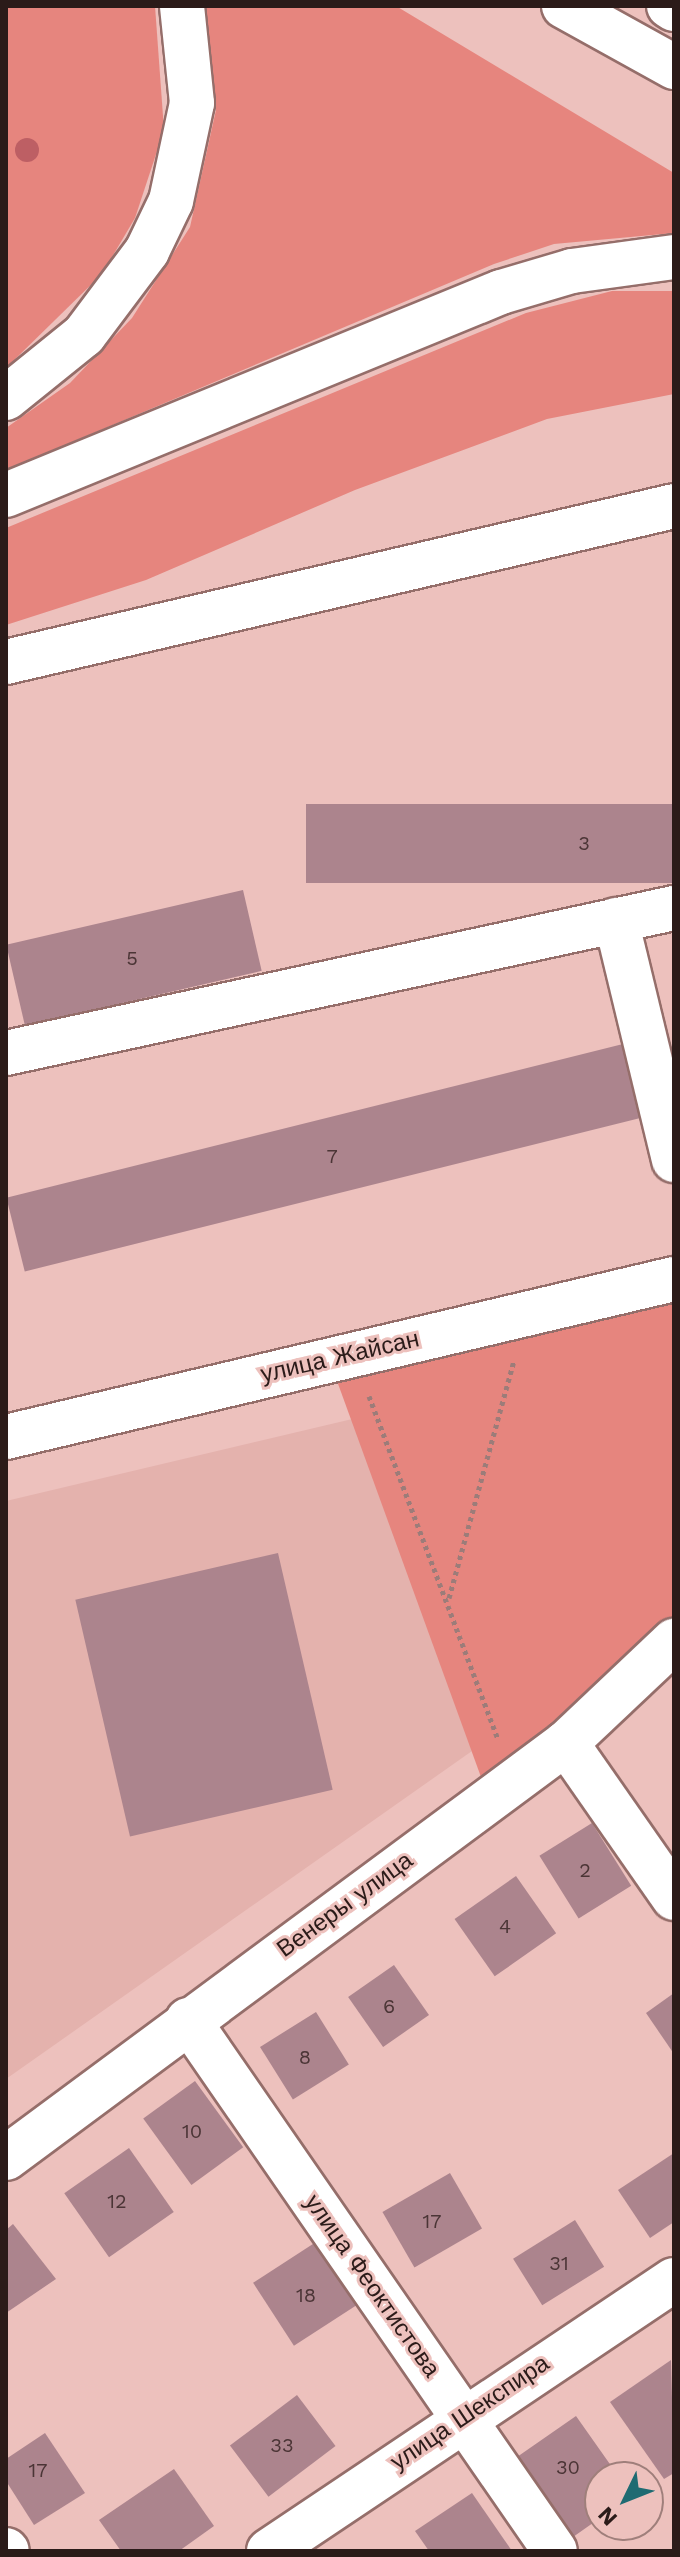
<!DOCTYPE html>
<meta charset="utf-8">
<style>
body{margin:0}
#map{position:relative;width:680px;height:2557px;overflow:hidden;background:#edc1bd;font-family:"Work Sans",sans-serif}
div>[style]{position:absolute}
.built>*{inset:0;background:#e4b2ad}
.green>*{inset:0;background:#e6857e}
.building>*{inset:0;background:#ac848d;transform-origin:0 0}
.path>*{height:5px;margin-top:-2.5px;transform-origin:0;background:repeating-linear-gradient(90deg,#9c7c79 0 4px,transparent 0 8px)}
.roads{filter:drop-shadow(2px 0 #956e6a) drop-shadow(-2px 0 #956e6a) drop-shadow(0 2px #956e6a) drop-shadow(0 -2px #956e6a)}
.minor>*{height:44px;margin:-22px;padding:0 22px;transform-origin:22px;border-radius:22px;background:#fff}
.major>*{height:44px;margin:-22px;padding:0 22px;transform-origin:22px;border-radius:22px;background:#fff}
.trees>*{width:24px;height:24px;margin:-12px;border-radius:50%;background:#bd5f64}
span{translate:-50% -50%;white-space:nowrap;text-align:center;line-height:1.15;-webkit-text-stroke:6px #edc1bd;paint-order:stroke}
.number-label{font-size:20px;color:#4b3536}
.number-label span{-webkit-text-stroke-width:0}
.street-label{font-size:24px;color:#2b1b19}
.frame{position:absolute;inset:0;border:8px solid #2b1b19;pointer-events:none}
.north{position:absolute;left:584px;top:2461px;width:80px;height:80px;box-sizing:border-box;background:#edc1bd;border:2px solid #9f7f7b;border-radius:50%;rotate:227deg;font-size:22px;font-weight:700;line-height:32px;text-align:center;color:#2b1b19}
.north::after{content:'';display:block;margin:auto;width:28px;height:36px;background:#1f6b72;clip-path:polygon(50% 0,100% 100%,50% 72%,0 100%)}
</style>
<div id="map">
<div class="built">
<i style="clip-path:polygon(365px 1416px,472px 1751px,6px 2079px,6px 1501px)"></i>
</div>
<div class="green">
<i style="clip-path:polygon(6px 6px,155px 6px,164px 130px,135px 218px,102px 274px,6px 368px)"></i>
<i style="clip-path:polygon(205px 6px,396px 6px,674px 173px,674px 233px,554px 244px,494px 264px,6px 470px,6px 428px,70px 383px,132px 318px,190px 227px,216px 110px)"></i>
<i style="clip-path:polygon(612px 291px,674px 291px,674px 394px,547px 419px,355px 490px,146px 580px,6px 625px,6px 528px,526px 313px)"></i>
<i style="clip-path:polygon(674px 1294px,674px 1629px,489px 1799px,329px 1359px)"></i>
</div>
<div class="building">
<i style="left:674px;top:804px;width:79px;height:368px;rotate:90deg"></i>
<i style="left:243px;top:890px;width:83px;height:243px;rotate:77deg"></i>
<i style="left:639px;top:1040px;width:76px;height:652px;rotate:76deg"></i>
<i style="left:278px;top:1553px;width:243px;height:208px;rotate:77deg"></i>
<i style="left:592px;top:1823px;width:74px;height:62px;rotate:58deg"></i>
<i style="left:516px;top:1876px;width:70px;height:75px;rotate:55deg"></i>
<i style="left:394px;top:1965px;width:61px;height:56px;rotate:55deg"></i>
<i style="clip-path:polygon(674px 1993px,674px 2054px,646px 2013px)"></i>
<i style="left:316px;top:2012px;width:62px;height:66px;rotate:58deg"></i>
<i style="left:195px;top:2081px;width:82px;height:64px;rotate:54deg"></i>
<i style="left:129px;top:2148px;width:78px;height:79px;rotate:55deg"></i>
<i style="clip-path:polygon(674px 2153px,674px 2222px,650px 2238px,618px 2190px)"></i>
<i style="left:450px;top:2173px;width:64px;height:78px;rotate:60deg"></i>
<i style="left:575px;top:2220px;width:55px;height:73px;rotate:58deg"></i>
<i style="clip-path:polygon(13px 2224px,56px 2279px,6px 2313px,6px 2230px)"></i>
<i style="left:316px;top:2242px;width:75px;height:75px;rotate:57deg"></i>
<i style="clip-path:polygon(671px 2360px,674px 2473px,664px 2479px,610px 2402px)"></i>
<i style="left:297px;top:2395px;width:64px;height:84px;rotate:53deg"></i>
<i style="clip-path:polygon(576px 2416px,619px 2477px,600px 2477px,600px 2518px,573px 2537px,517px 2457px)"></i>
<i style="clip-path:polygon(45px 2433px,85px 2493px,34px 2525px,6px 2481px,6px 2459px)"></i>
<i style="clip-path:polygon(174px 2469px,214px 2526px,179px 2551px,121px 2551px,99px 2520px)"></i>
<i style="clip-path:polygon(472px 2493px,512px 2551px,429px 2551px,415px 2531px)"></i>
</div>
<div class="path">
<i style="left:369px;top:1396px;width:366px;rotate:69.4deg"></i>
<i style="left:449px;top:1598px;width:246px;rotate:-74.7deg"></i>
</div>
<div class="roads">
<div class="minor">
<i style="left:6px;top:662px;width:686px;rotate:-13.14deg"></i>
<i style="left:616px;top:920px;width:247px;rotate:76.4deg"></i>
<i style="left:6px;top:1053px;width:684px;rotate:-12.25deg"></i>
<i style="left:6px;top:1437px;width:686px;rotate:-13.31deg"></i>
<i style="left:566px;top:1743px;width:189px;rotate:55.1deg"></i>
<i style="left:188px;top:2020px;width:645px;rotate:55.35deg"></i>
<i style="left:6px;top:2158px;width:697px;rotate:-36.54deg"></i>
<i style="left:566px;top:1743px;width:149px;rotate:-43.4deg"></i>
<i style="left:6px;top:2550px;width:1px;rotate:45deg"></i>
<i style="left:269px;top:2551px;width:487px;rotate:-33.8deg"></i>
</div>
<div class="major">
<i style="left:564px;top:6px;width:126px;rotate:29deg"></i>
<i style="left:669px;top:6px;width:6px;rotate:31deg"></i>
<i style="left:6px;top:398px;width:100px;rotate:-38.9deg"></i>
<i style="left:84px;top:335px;width:105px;rotate:-53.1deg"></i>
<i style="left:147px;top:251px;width:55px;rotate:-64.4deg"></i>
<i style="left:171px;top:201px;width:100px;rotate:-77.9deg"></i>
<i style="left:192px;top:103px;width:98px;rotate:-95.9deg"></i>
<i style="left:6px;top:495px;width:535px;rotate:-22.3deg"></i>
<i style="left:501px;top:292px;width:74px;rotate:-16.5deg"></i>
<i style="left:572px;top:271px;width:103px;rotate:-7.8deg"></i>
</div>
</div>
<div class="trees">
<i style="left:27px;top:150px"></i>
</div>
<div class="number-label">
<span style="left:584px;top:843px">3</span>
<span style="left:132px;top:958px">5</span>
<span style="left:332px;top:1156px">7</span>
<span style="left:585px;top:1870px">2</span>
<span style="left:505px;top:1926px">4</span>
<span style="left:389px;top:2006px">6</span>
<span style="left:305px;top:2057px">8</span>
<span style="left:192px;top:2131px">10</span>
<span style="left:117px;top:2201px">12</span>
<span style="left:432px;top:2221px">17</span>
<span style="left:559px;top:2263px">31</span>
<span style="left:306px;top:2295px">18</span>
<span style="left:282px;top:2445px">33</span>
<span style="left:568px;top:2467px">30</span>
<span style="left:38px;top:2470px">17</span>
</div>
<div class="street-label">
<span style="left:340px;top:1357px;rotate:-13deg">улица Жайсан</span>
<span style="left:345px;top:1905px;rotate:-36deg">Венеры улица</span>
<span style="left:372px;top:2286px;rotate:55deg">улица Феоктистова</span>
<span style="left:470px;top:2413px;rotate:-34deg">улица Шекспира</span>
</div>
<div class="frame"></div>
<div class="north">N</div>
</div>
